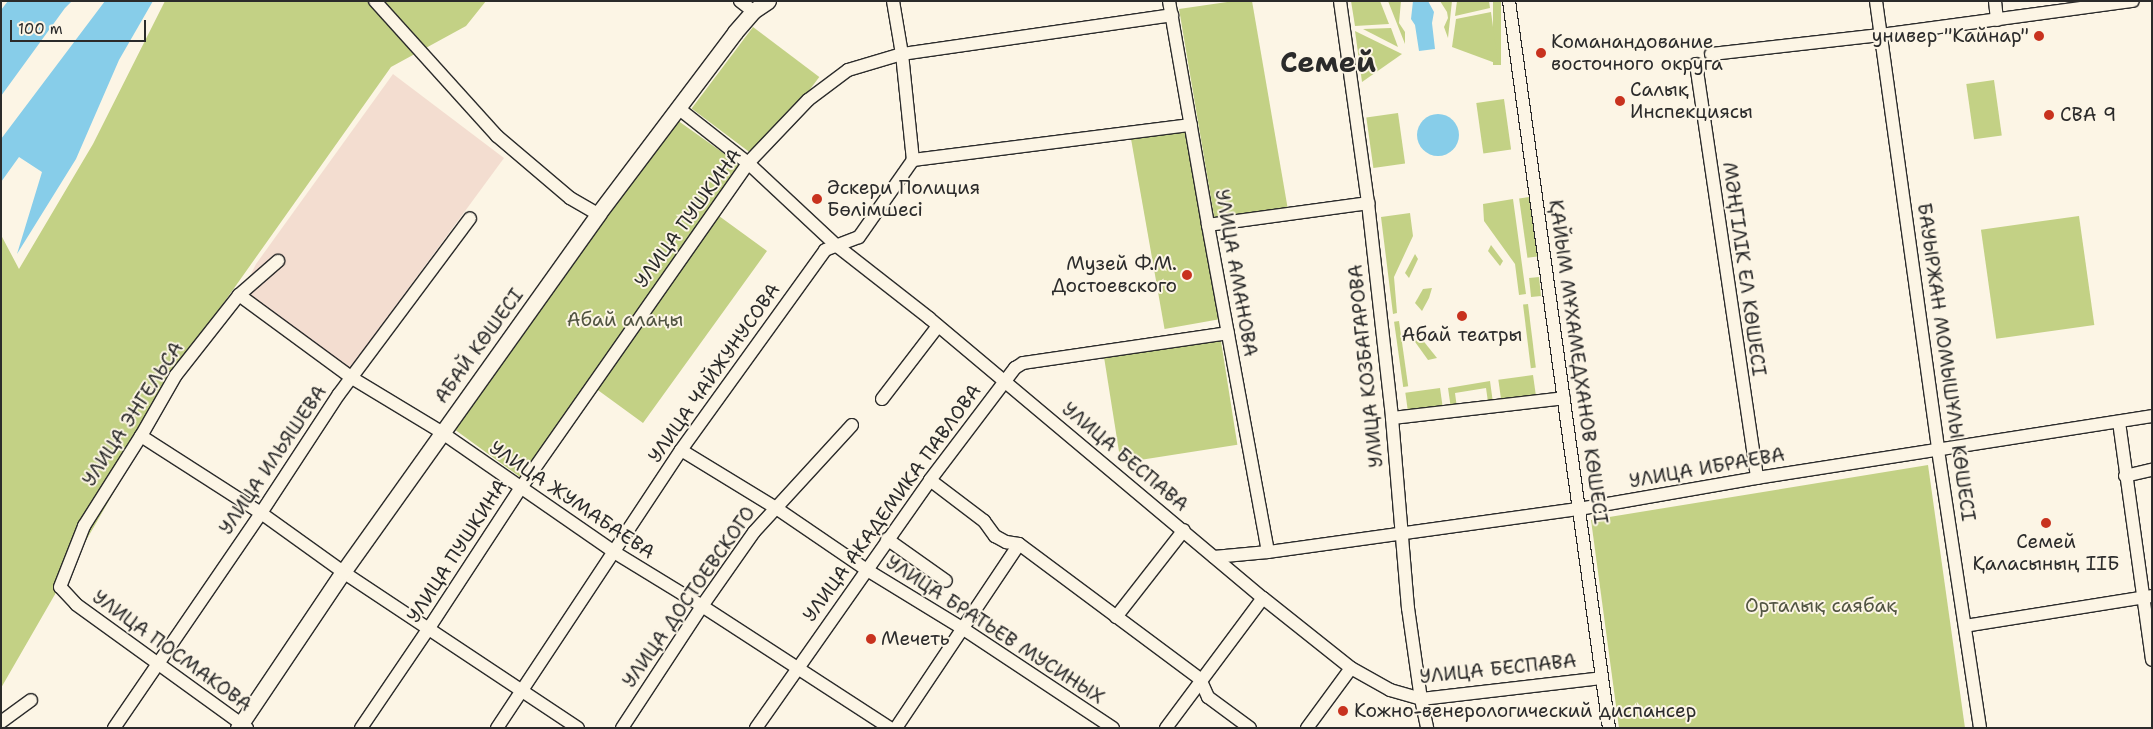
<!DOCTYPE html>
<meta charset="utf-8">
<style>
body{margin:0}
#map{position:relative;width:2153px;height:729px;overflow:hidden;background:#fcf5e5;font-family:"Shantell Sans",sans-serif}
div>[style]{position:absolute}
.built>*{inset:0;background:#f3ddd0}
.green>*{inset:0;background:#c3d185;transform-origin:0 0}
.water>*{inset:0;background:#87cde9}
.round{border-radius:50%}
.roads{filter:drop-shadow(1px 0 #2b2b2b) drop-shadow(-1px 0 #2b2b2b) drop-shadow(0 1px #2b2b2b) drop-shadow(0 -1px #2b2b2b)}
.minor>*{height:12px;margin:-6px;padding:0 6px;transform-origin:6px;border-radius:6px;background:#fcf5e5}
.major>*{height:15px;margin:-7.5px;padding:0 7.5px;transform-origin:7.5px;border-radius:7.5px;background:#fcf5e5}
.dots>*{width:14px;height:14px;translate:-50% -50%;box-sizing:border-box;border:2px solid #fcf5e5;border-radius:50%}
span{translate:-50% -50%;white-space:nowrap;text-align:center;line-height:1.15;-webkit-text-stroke:4px #fcf5e5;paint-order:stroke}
.poi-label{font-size:19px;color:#2b2b2b}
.right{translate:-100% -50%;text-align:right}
.left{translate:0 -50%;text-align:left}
.street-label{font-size:19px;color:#2b2b2b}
.park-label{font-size:19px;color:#515442}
.town-label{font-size:29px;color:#2b2b2b;font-weight:700}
.frame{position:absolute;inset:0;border:2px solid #2b2b2b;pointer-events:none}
.scale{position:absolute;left:10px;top:20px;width:136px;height:22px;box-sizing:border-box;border:2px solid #2b2b2b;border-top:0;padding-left:6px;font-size:15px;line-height:18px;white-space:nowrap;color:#2b2b2b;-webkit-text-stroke:4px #fcf5e5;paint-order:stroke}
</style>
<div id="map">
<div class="built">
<i style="clip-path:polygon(393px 74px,504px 158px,347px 372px,241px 294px,256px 264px)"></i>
</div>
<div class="green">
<i style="clip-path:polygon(165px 1px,486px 1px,466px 26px,391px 67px,220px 308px,1px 688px,1px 235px,19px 269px,93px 144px)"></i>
<i style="clip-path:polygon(1234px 1px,1252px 1px,1288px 210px,1215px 222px,1179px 9px)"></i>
<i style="clip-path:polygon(1351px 1px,1380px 1px,1389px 24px,1355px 26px)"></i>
<i style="clip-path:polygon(1388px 1px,1401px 1px,1399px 23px,1405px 32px,1405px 44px)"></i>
<i style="clip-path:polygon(1440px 1px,1452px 1px,1448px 38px,1444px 27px,1448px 18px,1447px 12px)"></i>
<i style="clip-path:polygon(1457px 1px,1489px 1px,1490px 8px,1455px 16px)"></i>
<i style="left:1493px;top:1px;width:8px;height:64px"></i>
<i style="clip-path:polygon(1491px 12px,1498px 64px,1452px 47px,1456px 19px)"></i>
<i style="left:753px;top:27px;width:83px;height:102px;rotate:37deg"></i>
<i style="clip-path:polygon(1391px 28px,1398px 47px,1363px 29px)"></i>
<i style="clip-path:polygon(1355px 31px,1402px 54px,1362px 82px)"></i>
<i style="left:1994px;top:80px;width:56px;height:28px;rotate:82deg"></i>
<i style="left:1504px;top:99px;width:51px;height:28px;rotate:82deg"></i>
<i style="left:1398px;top:113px;width:51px;height:32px;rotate:82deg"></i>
<i style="clip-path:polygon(677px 120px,750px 172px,719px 216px,767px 251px,643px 423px,595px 388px,527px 482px,454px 429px)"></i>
<i style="left:1187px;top:128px;width:194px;height:57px;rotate:80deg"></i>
<i style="left:1529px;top:197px;width:60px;height:10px;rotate:82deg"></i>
<i style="clip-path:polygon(1513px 199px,1526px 294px,1519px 295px,1515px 264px,1484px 221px,1483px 204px)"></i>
<i style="clip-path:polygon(1410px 213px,1413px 236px,1394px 277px,1397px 313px,1393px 314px,1381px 217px)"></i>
<i style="left:2079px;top:216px;width:110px;height:99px;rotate:82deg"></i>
<i style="clip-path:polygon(1491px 245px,1503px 261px,1500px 266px,1488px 251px)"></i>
<i style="clip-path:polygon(1415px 254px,1418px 259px,1409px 278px,1405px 273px)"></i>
<i style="left:1539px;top:277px;width:19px;height:10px;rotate:84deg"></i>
<i style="clip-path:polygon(1432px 288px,1429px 298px,1422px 311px,1415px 303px,1423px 289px)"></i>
<i style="left:1528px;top:304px;width:64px;height:5px;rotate:83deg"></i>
<i style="left:1399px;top:321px;width:66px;height:5px;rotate:82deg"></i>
<i style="left:1220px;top:335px;width:111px;height:118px;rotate:81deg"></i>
<i style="clip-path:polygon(1421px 338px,1437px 358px,1428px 360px,1413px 339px)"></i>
<i style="left:1533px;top:375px;width:21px;height:35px;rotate:82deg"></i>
<i style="clip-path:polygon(1490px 381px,1493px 403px,1488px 402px,1486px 388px,1455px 393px,1457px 408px,1451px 409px,1448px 388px)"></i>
<i style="left:1440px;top:388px;width:21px;height:35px;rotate:82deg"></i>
<i style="clip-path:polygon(1928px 465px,1965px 728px,1619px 728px,1591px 520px)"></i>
</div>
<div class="water">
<i style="clip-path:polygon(8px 1px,72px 1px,65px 8px,1px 96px,1px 10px)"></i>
<i style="clip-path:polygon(105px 1px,153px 1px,119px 60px,76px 159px,17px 254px,42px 172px,19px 157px,1px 182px,1px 139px)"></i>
<i style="clip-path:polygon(1413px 1px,1428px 1px,1434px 12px,1432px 23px,1435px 49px,1419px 51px,1415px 25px,1411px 19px)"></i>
<i class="round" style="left:1417px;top:114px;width:42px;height:42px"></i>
</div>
<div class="roads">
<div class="minor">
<i style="left:375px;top:1px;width:182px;rotate:47.9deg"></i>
<i style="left:497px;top:136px;width:96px;rotate:40.3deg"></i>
<i style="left:570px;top:198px;width:32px;rotate:30deg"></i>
<i style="left:740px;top:1px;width:16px;rotate:38deg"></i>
<i style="left:893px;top:1px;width:54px;rotate:80.4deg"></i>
<i style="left:902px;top:54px;width:107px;rotate:84.1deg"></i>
<i style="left:1169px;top:1px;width:227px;rotate:80.1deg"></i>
<i style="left:1208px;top:225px;width:332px;rotate:79.6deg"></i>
<i style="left:1340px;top:1px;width:204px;rotate:82.1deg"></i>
<i style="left:1368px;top:203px;width:216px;rotate:83.6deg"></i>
<i style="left:1392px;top:418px;width:191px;rotate:85.2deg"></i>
<i style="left:1408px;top:608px;width:92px;rotate:81.9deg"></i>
<i style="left:1421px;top:699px;width:30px;rotate:78deg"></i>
<i style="left:1509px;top:1px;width:734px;rotate:82.17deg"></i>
<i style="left:1876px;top:1px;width:453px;rotate:82.1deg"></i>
<i style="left:1938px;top:450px;width:281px;rotate:81.4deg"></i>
<i style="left:1995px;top:1px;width:19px;rotate:84deg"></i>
<i style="left:1711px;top:54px;width:171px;rotate:-6.4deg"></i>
<i style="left:1881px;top:35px;width:254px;rotate:-7.7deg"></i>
<i style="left:1696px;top:64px;width:418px;rotate:81.6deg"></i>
<i style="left:678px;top:108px;width:89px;rotate:38.2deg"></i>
<i style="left:748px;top:163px;width:122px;rotate:43deg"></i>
<i style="left:837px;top:246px;width:117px;rotate:38deg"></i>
<i style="left:929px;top:318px;width:436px;rotate:40deg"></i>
<i style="left:1263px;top:598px;width:112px;rotate:38.5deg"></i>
<i style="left:1351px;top:668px;width:45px;rotate:29.4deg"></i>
<i style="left:1390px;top:690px;width:32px;rotate:16deg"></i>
<i style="left:1421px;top:699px;width:182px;rotate:-6.6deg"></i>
<i style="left:1208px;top:225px;width:162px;rotate:-7.8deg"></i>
<i style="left:239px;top:295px;width:140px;rotate:36.3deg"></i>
<i style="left:352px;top:378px;width:104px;rotate:31.2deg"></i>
<i style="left:441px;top:432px;width:211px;rotate:34.7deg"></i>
<i style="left:614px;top:552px;width:103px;rotate:31.5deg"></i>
<i style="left:702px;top:606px;width:224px;rotate:33deg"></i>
<i style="left:882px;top:399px;width:92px;rotate:-52.5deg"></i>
<i style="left:1392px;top:418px;width:173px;rotate:-6.6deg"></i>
<i style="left:2119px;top:422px;width:240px;rotate:82.1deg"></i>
<i style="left:141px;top:436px;width:143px;rotate:32.7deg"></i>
<i style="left:261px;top:513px;width:101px;rotate:35.7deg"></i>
<i style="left:343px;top:572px;width:282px;rotate:33.6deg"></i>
<i style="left:681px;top:450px;width:111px;rotate:31.4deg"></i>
<i style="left:776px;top:508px;width:110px;rotate:34.3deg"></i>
<i style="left:867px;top:570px;width:111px;rotate:31.4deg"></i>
<i style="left:962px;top:628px;width:181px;rotate:33.5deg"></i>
<i style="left:2125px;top:476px;width:28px;rotate:-13deg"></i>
<i style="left:930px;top:480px;width:68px;rotate:37.2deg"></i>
<i style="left:984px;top:521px;width:19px;rotate:54deg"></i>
<i style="left:995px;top:536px;width:13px;rotate:29deg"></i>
<i style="left:1006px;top:542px;width:13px;rotate:9deg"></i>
<i style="left:1019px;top:544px;width:226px;rotate:36.7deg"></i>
<i style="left:1200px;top:679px;width:20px;rotate:66deg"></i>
<i style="left:1208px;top:697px;width:52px;rotate:36.4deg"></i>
<i style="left:887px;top:539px;width:72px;rotate:35.4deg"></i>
<i style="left:1214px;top:557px;width:54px;rotate:-5.3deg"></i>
<i style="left:1268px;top:552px;width:314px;rotate:-7.9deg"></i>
<i style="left:1579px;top:509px;width:181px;rotate:-9.9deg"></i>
<i style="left:1757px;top:478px;width:400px;rotate:-8.9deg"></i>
<i style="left:1116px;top:617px;width:110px;rotate:-52deg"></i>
<i style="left:1965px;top:626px;width:189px;rotate:-9.1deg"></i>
<i style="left:1px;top:722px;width:37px;rotate:-36deg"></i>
<i style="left:114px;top:728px;width:260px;rotate:-55.6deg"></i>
<i style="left:261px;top:513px;width:142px;rotate:-56.8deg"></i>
<i style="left:339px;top:394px;width:219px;rotate:-53.3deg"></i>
<i style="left:247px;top:728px;width:211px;rotate:-144.1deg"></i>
<i style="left:76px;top:604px;width:23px;rotate:-133deg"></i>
<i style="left:60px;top:587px;width:66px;rotate:-68.5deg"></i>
<i style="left:84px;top:526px;width:107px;rotate:-57.7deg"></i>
<i style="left:141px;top:436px;width:70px;rotate:-60.2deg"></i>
<i style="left:176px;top:375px;width:102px;rotate:-51.8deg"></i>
<i style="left:239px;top:295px;width:52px;rotate:-41.1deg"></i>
<i style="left:361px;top:728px;width:121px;rotate:-55.8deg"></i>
<i style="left:429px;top:628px;width:166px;rotate:-56.8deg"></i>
<i style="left:520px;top:489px;width:398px;rotate:-55deg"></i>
<i style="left:748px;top:163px;width:87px;rotate:-46.4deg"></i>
<i style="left:808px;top:100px;width:50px;rotate:-36.9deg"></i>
<i style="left:848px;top:70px;width:56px;rotate:-16.5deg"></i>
<i style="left:902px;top:54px;width:273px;rotate:-8.2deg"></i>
<i style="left:497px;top:728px;width:333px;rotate:-56.5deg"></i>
<i style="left:681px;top:450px;width:246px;rotate:-54.2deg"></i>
<i style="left:825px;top:250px;width:36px;rotate:-21deg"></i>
<i style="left:859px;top:237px;width:94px;rotate:-55deg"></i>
<i style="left:913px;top:160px;width:280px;rotate:-7.2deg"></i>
<i style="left:622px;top:728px;width:146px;rotate:-56.7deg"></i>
<i style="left:702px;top:606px;width:90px;rotate:-54.9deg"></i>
<i style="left:754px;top:532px;width:145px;rotate:-47.5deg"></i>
<i style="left:756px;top:728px;width:303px;rotate:-54.9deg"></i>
<i style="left:930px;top:480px;width:141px;rotate:-52.8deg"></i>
<i style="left:1015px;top:368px;width:9px;rotate:-32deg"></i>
<i style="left:1023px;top:363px;width:207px;rotate:-8.3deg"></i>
<i style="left:896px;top:728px;width:221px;rotate:-56.2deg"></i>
<i style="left:1166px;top:728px;width:162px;rotate:-53.3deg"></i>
<i style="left:1307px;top:728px;width:74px;rotate:-53.7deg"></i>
</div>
<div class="major">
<i style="left:238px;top:728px;width:188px;rotate:-56.1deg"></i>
<i style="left:343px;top:572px;width:440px;rotate:-54.5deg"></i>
<i style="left:598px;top:214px;width:228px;rotate:-53deg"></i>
<i style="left:735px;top:32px;width:28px;rotate:-49deg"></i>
<i style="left:753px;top:11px;width:18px;rotate:-34deg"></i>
</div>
</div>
<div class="dots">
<i style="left:2039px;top:36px;background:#c8321e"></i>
<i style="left:1541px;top:53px;background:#c8321e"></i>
<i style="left:1620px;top:101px;background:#c8321e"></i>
<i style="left:2049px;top:115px;background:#c8321e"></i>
<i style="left:817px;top:199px;background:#c8321e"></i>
<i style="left:1187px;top:275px;background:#c8321e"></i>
<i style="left:1462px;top:316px;background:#c8321e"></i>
<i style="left:2046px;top:523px;background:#c8321e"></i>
<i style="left:871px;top:639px;background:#c8321e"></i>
<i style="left:1343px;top:711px;background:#c8321e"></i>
</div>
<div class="poi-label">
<span class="right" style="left:2029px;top:36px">универ "Кайнар"</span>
<span class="left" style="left:1551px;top:53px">Команандование<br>восточного округа</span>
<span class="left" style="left:1630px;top:101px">Салық<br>Инспекциясы</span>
<span class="left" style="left:2060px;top:115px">СВА 9</span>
<span class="left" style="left:827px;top:199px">Әскери Полиция<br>Бөлімшесі</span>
<span class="right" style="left:1177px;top:275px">Музей Ф.М.<br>Достоевского</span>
<span style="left:1462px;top:335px">Абай театры</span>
<span style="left:2046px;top:553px">Семей<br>Қаласының ІІБ</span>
<span class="left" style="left:881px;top:639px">Мечеть</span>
<span class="left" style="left:1354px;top:711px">Кожно-венерологический диспансер</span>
</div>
<div class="street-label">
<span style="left:688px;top:218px;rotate:-54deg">УЛИЦА ПУШКИНА</span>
<span style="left:1744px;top:269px;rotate:82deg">МӘҢГІЛІК ЕЛ КӨШЕСІ</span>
<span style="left:1236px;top:273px;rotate:80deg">УЛИЦА АМАНОВА</span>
<span style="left:479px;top:346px;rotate:-54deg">АБАЙ КӨШЕСІ</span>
<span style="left:1578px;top:362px;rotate:82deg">ҚАЙЫМ МҰХАМЕДХАНОВ КӨШЕСІ</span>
<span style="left:1946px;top:362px;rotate:82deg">БАУЫРЖАН МОМЫШҰЛЫ КӨШЕСІ</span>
<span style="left:1366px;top:366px;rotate:-96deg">УЛИЦА КОЗБАГАРОВА</span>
<span style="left:714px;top:373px;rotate:-55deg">УЛИЦА ЧАЙЖУНУСОВА</span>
<span style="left:133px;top:414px;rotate:-57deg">УЛИЦА ЭНГЕЛЬСА</span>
<span style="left:1125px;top:457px;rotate:40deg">УЛИЦА БЕСПАВА</span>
<span style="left:273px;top:460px;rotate:-56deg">УЛИЦА ИЛЬЯШЕВА</span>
<span style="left:1707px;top:468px;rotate:-10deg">УЛИЦА ИБРАЕВА</span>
<span style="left:572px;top:500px;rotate:34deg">УЛИЦА ЖУМАБАЕВА</span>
<span style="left:892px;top:503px;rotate:-54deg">УЛИЦА АКАДЕМИКА ПАВЛОВА</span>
<span style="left:457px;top:551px;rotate:-57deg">УЛИЦА ПУШКИНА</span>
<span style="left:689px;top:597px;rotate:-55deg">УЛИЦА ДОСТОЕВСКОГО</span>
<span style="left:995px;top:630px;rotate:33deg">УЛИЦА БРАТЬЕВ МУСИНЫХ</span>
<span style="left:172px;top:651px;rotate:36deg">УЛИЦА ПОСМАКОВА</span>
<span style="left:1498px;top:669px;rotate:-6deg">УЛИЦА БЕСПАВА</span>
</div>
<div class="park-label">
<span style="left:625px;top:320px">Абай алаңы</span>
<span style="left:1821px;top:606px">Орталық саябақ</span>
</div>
<div class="town-label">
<span style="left:1328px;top:62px">Семей</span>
</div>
<div class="frame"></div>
<div class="scale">100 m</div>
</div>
